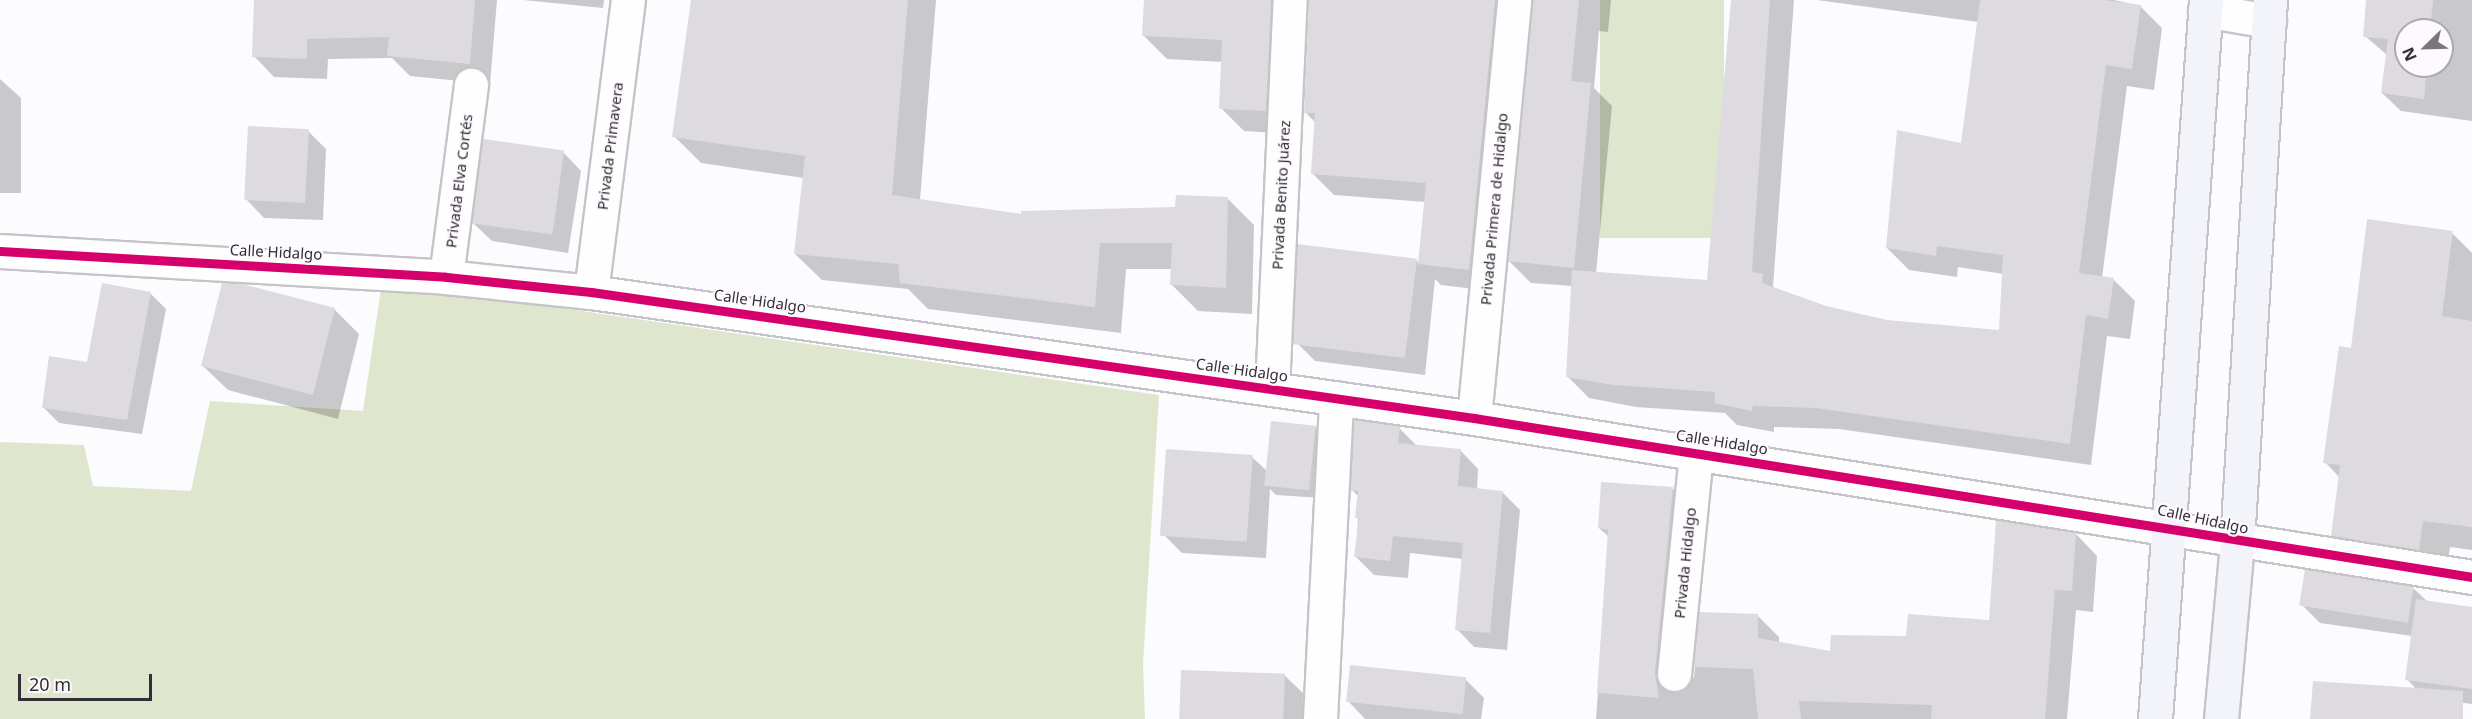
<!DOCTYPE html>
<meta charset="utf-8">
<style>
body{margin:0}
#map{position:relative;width:2472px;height:719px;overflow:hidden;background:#fcfbfd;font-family:"Noto Sans",sans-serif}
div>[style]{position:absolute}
.green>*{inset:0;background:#dfe6ce;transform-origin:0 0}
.shadow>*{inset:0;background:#0003}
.building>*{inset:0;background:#dedbe0;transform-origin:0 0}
.roads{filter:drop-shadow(2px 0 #c7c4c9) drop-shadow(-2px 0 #c7c4c9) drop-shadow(0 2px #c7c4c9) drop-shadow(0 -2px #c7c4c9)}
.minor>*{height:33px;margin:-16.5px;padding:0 16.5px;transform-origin:16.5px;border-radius:16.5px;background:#fffeff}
.major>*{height:33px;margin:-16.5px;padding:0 16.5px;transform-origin:16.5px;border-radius:16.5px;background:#f2f4f9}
.cycleway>*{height:9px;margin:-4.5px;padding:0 4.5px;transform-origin:4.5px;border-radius:4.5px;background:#d6006c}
span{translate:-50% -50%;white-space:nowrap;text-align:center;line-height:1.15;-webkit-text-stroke:4.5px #fdfafe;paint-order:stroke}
.street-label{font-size:15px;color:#342e36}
.north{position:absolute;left:2394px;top:18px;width:60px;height:60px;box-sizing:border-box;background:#fdfafe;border:2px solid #ada8ae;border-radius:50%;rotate:247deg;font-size:16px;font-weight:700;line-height:24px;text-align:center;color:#342e36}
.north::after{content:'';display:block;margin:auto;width:21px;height:27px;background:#7a767c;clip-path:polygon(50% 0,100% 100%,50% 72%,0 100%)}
.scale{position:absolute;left:18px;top:674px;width:134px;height:27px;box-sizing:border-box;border:3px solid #342e36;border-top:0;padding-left:8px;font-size:18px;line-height:21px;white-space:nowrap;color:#342e36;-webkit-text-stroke:4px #fdfafe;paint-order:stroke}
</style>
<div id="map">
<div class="green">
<i style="left:1600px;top:0;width:124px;height:238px"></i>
<i style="clip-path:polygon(382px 282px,1159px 395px,1143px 665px,1145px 719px,0 719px,0 442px,84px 445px,93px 486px,191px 491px,210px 401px,363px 411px)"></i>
</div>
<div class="shadow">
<i style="clip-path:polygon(254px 0,497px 0,490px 84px,410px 76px,392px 58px,328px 59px,327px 79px,274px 77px,254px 56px)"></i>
<i style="clip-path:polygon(523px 0,604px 0,603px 8px)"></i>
<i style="clip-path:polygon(692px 0,936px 0,920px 200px,1022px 216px,1176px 208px,1227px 198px,1254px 225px,1252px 314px,1198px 311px,1171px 284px,1172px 269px,1126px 269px,1121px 333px,928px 309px,908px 289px,822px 280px,795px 254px,804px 178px,701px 163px,674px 136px)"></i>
<i style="clip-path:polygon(1145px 0,1295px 0,1289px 134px,1244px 131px,1221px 108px,1223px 62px,1167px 59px,1144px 36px)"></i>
<i style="clip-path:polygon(1404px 0,1611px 0,1608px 32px,1599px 31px,1594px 88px,1612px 106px,1596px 274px,1709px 282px,1733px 0,1794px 0,1773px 287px,1825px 308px,1887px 321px,2001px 332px,2004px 274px,1958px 267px,1957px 277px,1909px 270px,1887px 248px,1962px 145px,1978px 22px,1817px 0,2114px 0,2140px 6px,2162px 28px,2154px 90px,2127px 86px,2102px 278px,2113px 279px,2135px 301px,2130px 339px,2107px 336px,2091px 465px,1839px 429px,1774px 427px,1774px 432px,1737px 425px,1725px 413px,1636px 407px,1589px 398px,1567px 376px,1573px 286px,1531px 283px,1509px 261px,1534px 3px,1527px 4px,1491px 291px,1441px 285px,1435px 279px,1425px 375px,1315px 361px,1297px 343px,1417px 261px,1419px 264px,1426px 202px,1334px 195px,1312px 173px,1316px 123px,1305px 112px)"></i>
<i style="clip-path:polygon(evenodd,2368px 0,2472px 0,2472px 121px,2401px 111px,2382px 93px,2387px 55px,2365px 36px,2368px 0,2406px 30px,2442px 30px,2442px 66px,2406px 66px,2406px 30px)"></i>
<i style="clip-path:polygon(0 79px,21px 98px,21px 193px,0 193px)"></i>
<i style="clip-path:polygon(308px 131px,326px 149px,323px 220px,264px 218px,246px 199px)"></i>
<i style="clip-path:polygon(563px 152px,581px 171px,568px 253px,492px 241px,473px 223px)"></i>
<i style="clip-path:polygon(2452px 233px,2472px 253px,2472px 550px,2450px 547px,2446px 576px,2360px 563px,2332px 535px,2340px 478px,2325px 462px,2352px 350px)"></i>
<i style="clip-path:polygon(151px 294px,166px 309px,142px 434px,59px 423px,44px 408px)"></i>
<i style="clip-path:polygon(334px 309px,359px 334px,338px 419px,228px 390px,203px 366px)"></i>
<i style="clip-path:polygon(1315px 427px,1325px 437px,1322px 498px,1276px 495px,1270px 489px,1266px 558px,1182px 553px,1164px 535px,1252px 457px,1268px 472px)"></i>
<i style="clip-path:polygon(1399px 428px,1417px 446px,1461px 451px,1478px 469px,1477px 490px,1502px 492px,1520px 510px,1507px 650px,1474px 647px,1457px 629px,1463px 559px,1410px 553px,1408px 578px,1374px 575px,1356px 557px,1359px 497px,1352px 490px)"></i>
<i style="clip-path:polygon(1673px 489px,1694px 510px,1676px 693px,1683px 692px,1694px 677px,1700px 613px,1758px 616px,1779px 637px,1779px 643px,1832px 653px,1990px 622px,2076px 534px,2097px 556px,2093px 612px,2076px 610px,2067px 719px,1596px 719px,1609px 537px,1599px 528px)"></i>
<i style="clip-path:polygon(2413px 588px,2428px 602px,2472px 608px,2472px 704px,2425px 698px,2435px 719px,2312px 719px,2417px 690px,2407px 679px,2412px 636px,2320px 623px,2302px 605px)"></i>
<i style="clip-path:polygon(1284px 675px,1303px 693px,1302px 719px,1181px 719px)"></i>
<i style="clip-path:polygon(1465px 679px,1484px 698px,1481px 719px,1365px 719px,1348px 701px)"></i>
</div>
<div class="building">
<i style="clip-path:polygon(254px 0,475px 0,470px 64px,387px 56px,389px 37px,307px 39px,307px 59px,252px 57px)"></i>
<i style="clip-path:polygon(691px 0,908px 0,892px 195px,1021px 214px,1021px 211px,1175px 207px,1176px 195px,1228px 197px,1226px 288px,1170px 285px,1172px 243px,1100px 243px,1095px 307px,900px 283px,898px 264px,794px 254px,805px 156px,672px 137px)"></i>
<i style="clip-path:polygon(1144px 0,1271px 0,1266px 111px,1219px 109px,1222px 40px,1142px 36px)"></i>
<i style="clip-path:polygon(1309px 0,1495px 0,1469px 270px,1418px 264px,1426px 183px,1311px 174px,1315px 113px,1304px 113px)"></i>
<i style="clip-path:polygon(1532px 0,1579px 0,1571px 81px,1591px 83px,1574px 268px,1508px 261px)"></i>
<i style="clip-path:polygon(1731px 0,1770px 0,1752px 272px,1763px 274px,1762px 283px,1826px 306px,1887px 320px,1999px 330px,2003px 255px,1937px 246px,1936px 256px,1886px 248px,1897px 130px,1961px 143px,1980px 0,2105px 0,2141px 5px,2132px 69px,2106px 65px,2079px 273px,2114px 278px,2108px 319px,2086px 315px,2070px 444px,1816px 408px,1753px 406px,1752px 411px,1714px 403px,1715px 392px,1613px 385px,1566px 377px,1572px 270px,1707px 280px)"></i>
<i style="clip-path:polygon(2366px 0,2433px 0,2430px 30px,2406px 30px,2406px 66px,2427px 66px,2424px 99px,2381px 93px,2388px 39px,2363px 37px)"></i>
<i style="left:248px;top:126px;width:61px;height:74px;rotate:3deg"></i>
<i style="left:483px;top:139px;width:82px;height:85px;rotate:8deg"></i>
<i style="clip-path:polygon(2367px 219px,2453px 231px,2442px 316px,2472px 321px,2472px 527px,2423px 521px,2419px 550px,2331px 536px,2340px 465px,2323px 463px,2339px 346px,2351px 348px)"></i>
<i style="left:1297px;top:244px;width:121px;height:100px;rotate:7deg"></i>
<i style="clip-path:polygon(102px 283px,151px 292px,127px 420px,42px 408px,49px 356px,87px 362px)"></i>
<i style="clip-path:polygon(222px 283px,242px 284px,335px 308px,313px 395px,201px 366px)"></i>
<i style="clip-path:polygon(1354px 420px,1400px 426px,1398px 443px,1461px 449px,1458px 486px,1503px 491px,1490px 633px,1455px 630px,1463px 543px,1393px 536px,1390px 561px,1354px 557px,1359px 518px,1355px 518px,1358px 491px,1350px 491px)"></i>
<i style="left:1271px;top:421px;width:45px;height:65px;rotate:6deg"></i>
<i style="left:1166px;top:449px;width:87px;height:87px;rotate:4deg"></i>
<i style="clip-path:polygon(1601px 482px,1673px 487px,1655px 672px,1659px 698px,1597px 693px,1608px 530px,1598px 528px)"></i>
<i style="clip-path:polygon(1996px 520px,2076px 533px,2072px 591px,2055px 590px,2045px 719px,1931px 719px,1932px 705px,1799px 701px,1801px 719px,1758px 719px,1753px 669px,1694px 667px,1699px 612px,1758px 614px,1758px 638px,1830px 651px,1831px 635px,1906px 636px,1908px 614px,1989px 620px)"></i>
<i style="left:2305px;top:569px;width:110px;height:37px;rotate:9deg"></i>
<i style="clip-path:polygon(2416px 599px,2472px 607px,2472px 689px,2405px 680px)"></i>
<i style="left:1350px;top:665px;width:117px;height:37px;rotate:6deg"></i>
<i style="left:1181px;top:670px;width:104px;height:49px;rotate:2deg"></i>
<i style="clip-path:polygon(2313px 681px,2463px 691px,2463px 719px,2310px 719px)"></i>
</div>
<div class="roads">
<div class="minor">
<i style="left:2205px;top:10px;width:65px;rotate:9.8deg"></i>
<i style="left:0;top:251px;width:447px;rotate:3.3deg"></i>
<i style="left:446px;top:277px;width:146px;rotate:5.9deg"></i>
<i style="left:591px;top:292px;width:892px;rotate:8.12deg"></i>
<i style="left:1474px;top:418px;width:1011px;rotate:9.05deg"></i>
<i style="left:446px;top:277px;width:194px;rotate:-82.6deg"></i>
<i style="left:591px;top:292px;width:294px;rotate:-82.8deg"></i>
<i style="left:1272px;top:389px;width:389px;rotate:-87.4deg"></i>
<i style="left:1474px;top:418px;width:420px;rotate:-84.5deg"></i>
<i style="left:1674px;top:674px;width:222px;rotate:-84.3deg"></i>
<i style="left:1320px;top:719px;width:321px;rotate:-87.1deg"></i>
</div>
<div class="major">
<i style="left:2155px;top:719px;width:721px;rotate:-85.94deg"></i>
<i style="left:2221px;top:719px;width:178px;rotate:-84.8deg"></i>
<i style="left:2237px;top:542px;width:543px;rotate:-86.52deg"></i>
</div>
</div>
<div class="cycleway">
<i style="left:0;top:251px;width:447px;rotate:3.3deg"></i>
<i style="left:446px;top:277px;width:146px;rotate:5.9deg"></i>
<i style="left:591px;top:292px;width:892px;rotate:8.12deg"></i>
<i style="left:1474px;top:418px;width:1011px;rotate:9.05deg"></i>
</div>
<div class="street-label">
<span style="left:610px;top:146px;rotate:-83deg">Privada Primavera</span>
<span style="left:459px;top:181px;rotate:-83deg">Privada Elva Cortés</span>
<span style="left:1281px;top:195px;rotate:-87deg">Privada Benito Juárez</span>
<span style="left:1494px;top:209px;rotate:-85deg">Privada Primera de Hidalgo</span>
<span style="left:276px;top:252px;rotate:3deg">Calle Hidalgo</span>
<span style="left:760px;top:301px;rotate:8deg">Calle Hidalgo</span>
<span style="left:1242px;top:370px;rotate:8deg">Calle Hidalgo</span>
<span style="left:1722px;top:442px;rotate:9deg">Calle Hidalgo</span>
<span style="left:2203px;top:519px;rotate:12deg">Calle Hidalgo</span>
<span style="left:1685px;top:563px;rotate:-84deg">Privada Hidalgo</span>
</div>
<div class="north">N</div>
<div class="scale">20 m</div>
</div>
